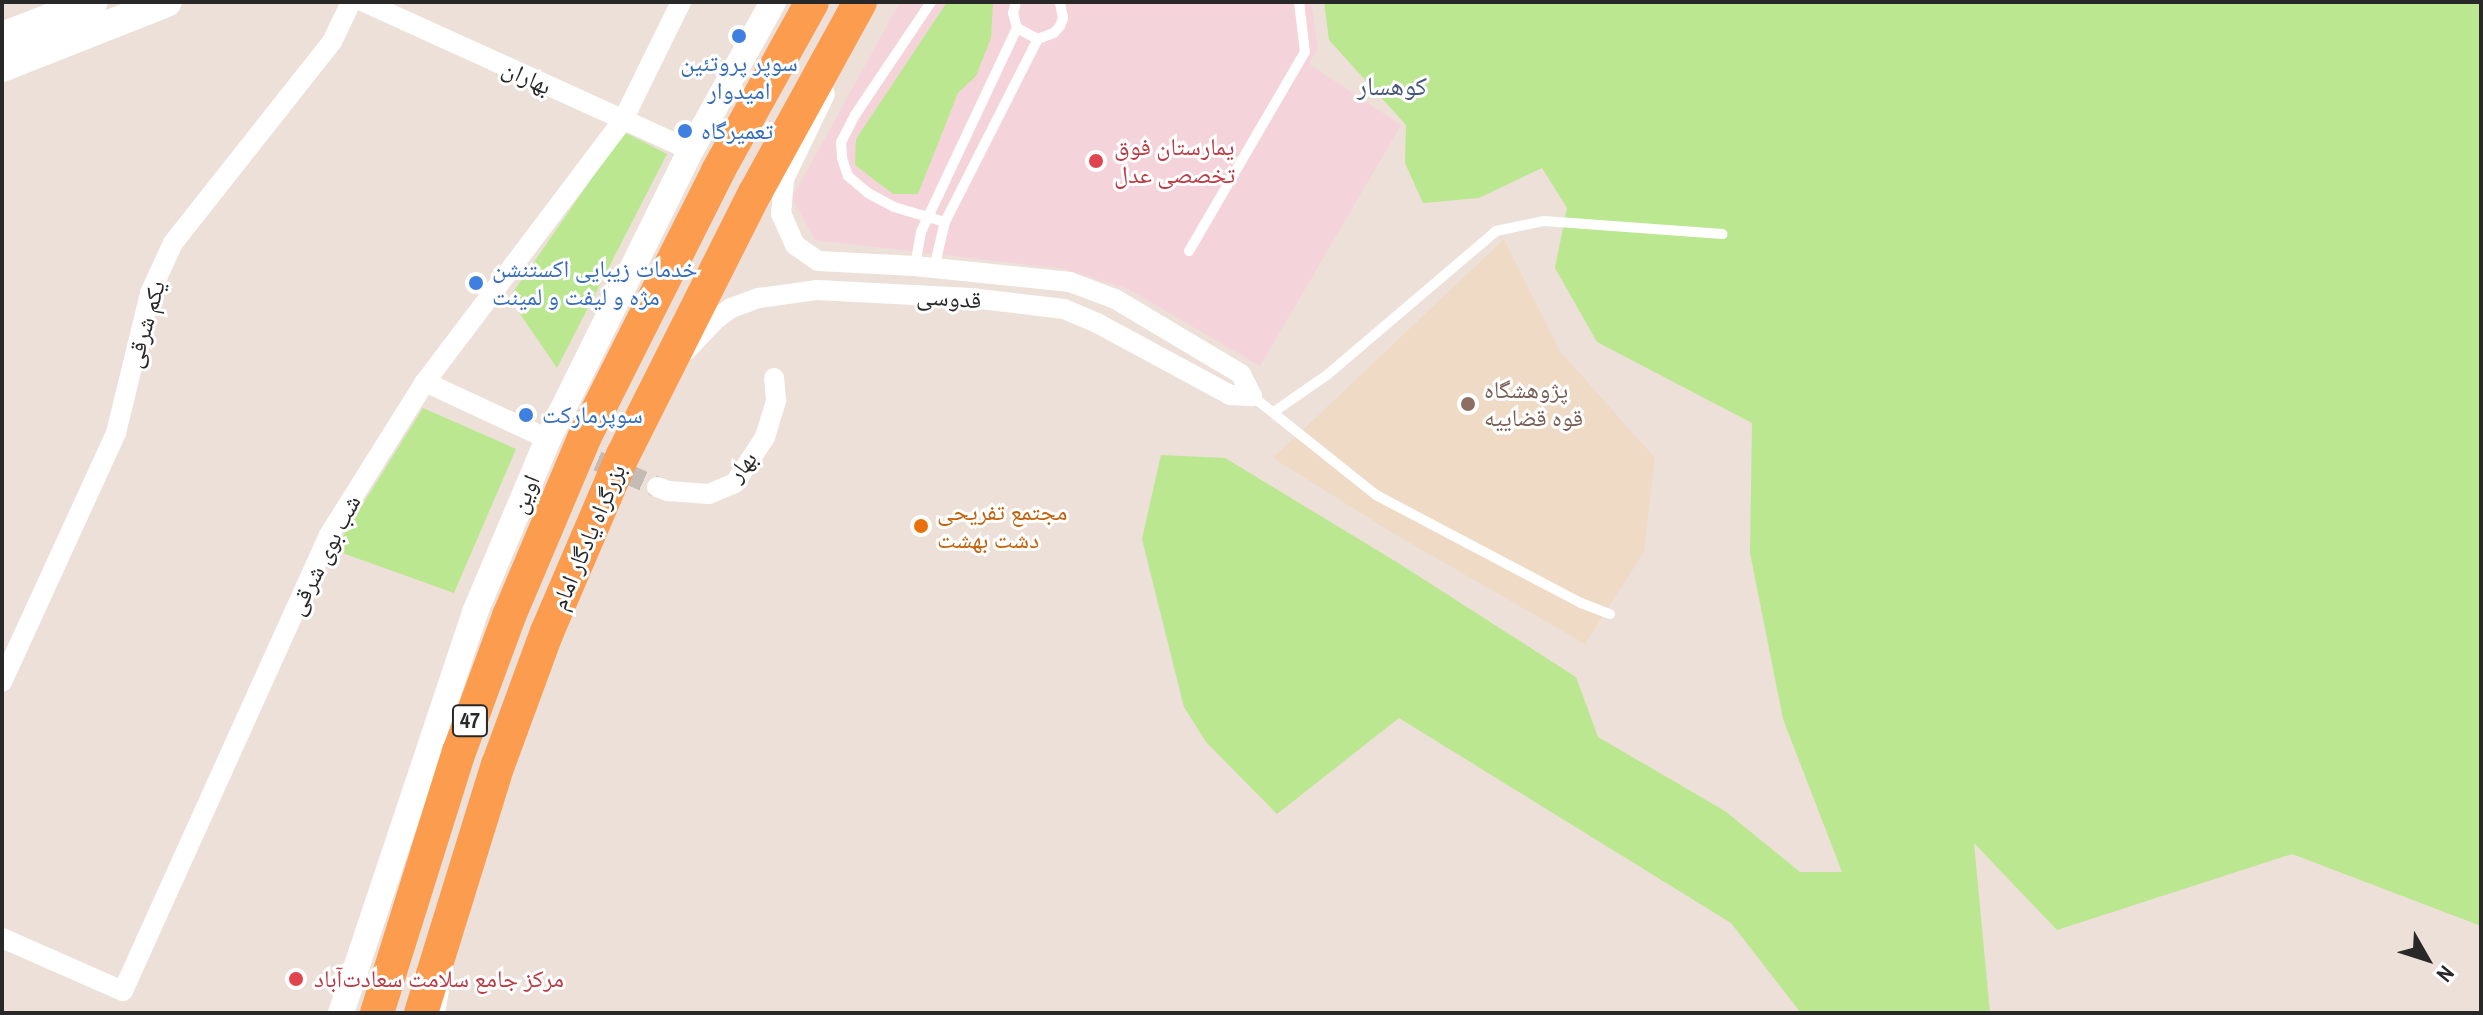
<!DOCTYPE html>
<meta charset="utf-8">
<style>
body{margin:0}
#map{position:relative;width:2483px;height:1015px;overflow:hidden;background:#ece0d8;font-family:"Archivo Narrow","Noto Naskh Arabic",sans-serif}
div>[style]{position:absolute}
.education>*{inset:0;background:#efdbc5}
.medical>*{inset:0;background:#f4d4da}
.green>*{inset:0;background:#bbe790}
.minor-tunnel>*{height:20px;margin-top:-10px;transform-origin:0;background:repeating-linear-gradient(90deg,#c5bbb5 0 20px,transparent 0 30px)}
.service>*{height:10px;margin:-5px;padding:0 5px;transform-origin:5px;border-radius:5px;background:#fff}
.minor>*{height:20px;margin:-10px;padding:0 10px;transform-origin:10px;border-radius:10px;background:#fff}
.tertiary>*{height:26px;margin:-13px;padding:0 13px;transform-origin:13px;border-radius:13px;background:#fff}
.secondary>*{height:30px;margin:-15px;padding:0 15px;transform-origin:15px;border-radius:15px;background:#fff}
.trunk>*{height:34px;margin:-17px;padding:0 17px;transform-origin:17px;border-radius:17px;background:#fc9c4f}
.dots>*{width:22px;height:22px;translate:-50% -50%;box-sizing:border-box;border:4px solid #fff;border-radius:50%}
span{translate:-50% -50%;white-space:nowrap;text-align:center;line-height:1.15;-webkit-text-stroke:6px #fff;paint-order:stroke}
.shield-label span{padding:2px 6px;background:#fff;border:2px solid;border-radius:6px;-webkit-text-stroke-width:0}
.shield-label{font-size:22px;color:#282828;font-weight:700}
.shop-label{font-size:24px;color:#366cbe}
.left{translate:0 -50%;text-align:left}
.street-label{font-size:24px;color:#282828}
.health-label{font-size:24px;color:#be3a42}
.education-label{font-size:24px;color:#785e54}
.food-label{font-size:24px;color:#c56008}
.neighbourhood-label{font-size:26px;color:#46577b}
.frame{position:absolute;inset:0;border:4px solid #282828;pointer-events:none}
.north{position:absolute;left:2387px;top:919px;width:80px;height:80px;-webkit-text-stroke:6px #fff;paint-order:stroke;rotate:129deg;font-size:22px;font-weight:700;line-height:32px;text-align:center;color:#282828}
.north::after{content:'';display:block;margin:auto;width:28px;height:36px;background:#282828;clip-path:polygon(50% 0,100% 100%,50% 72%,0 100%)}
</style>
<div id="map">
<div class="education">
<i style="clip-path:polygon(1504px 239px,1559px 350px,1655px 458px,1644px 552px,1585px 644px,1391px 532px,1273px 458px)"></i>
</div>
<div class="medical">
<i style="clip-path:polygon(900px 2px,1311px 2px,1318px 48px,1309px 64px,1401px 125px,1260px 366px,1128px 289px,1065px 269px,815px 240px,792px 198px)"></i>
</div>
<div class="green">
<i style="clip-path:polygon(947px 2px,993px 2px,991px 38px,976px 76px,958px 93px,918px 194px,893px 194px,855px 165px,856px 139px)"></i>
<i style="clip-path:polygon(1324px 2px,2481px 2px,2481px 926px,2292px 854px,2057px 930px,1974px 843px,1990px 1013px,1801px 1013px,1731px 923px,1399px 718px,1277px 814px,1206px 742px,1184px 707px,1142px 539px,1161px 455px,1225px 458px,1395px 561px,1576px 677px,1598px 737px,1725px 811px,1800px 872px,1842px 872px,1783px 719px,1750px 553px,1752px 423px,1597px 342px,1555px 268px,1567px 208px,1542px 168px,1479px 198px,1423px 203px,1405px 163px,1406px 125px,1329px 40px)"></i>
<i style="clip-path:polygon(624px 132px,667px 154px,557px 368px,509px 298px)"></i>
<i style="clip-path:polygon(423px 408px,516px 449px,454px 593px,334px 550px)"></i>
</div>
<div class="minor-tunnel">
<i style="left:570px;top:449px;width:95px;rotate:23.6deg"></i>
</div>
<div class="service">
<i style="left:931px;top:2px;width:136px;rotate:123.9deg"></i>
<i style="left:855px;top:115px;width:30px;rotate:117deg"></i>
<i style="left:841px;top:142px;width:16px;rotate:86deg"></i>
<i style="left:842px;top:158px;width:19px;rotate:72deg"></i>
<i style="left:848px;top:176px;width:26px;rotate:40deg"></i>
<i style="left:868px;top:193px;width:30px;rotate:28deg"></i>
<i style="left:894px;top:207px;width:53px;rotate:16.4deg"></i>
<i style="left:1016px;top:2px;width:11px;rotate:105deg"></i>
<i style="left:1013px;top:13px;width:16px;rotate:75deg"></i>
<i style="left:1017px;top:28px;width:24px;rotate:28deg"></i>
<i style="left:1038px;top:39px;width:17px;rotate:-21deg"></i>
<i style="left:1054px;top:33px;width:9px;rotate:-49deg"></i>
<i style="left:1060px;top:26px;width:9px;rotate:-69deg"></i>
<i style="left:1063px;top:18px;width:16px;rotate:-101deg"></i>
<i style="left:1189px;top:251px;width:230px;rotate:-59.8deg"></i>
<i style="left:1305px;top:52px;width:50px;rotate:-96.8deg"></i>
<i style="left:915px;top:266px;width:35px;rotate:-80deg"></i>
<i style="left:921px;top:232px;width:225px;rotate:-64.8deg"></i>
<i style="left:934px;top:268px;width:47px;rotate:-76.6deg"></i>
<i style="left:945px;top:222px;width:205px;rotate:-63.1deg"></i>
<i style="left:1252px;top:396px;width:159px;rotate:38.6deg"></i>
<i style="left:1376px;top:495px;width:232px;rotate:27.8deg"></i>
<i style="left:1581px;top:603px;width:31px;rotate:21deg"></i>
<i style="left:1275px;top:411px;width:63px;rotate:-34.7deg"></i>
<i style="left:1327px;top:375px;width:222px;rotate:-40.4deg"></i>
<i style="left:1496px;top:231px;width:49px;rotate:-11.8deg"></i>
<i style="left:1544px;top:221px;width:179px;rotate:4.2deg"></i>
<i style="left:440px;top:1013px;width:22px;rotate:-80deg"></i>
</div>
<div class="minor">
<i style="left:364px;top:2px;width:359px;rotate:24.4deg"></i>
<i style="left:818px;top:261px;width:28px;rotate:-145deg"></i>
<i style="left:795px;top:245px;width:34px;rotate:-114deg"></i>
<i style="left:781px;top:214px;width:35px;rotate:-85deg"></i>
<i style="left:784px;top:179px;width:94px;rotate:-64.2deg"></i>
<i style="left:686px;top:351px;width:42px;rotate:-46.9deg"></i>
<i style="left:715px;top:320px;width:20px;rotate:-37deg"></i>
<i style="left:731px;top:308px;width:30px;rotate:-20deg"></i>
<i style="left:759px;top:298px;width:59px;rotate:-7.9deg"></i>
<i style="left:817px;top:290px;width:154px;rotate:3deg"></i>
<i style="left:971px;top:298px;width:94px;rotate:6.7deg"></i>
<i style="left:1064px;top:309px;width:36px;rotate:23deg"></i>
<i style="left:1097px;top:323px;width:151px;rotate:28.4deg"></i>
<i style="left:1230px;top:395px;width:22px;rotate:3deg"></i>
<i style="left:1252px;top:396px;width:25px;rotate:-117deg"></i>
<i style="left:1241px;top:374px;width:147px;rotate:-149.2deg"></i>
<i style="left:1115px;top:299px;width:48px;rotate:-159.3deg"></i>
<i style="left:1070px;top:282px;width:156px;rotate:-174.1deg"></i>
<i style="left:915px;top:266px;width:97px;rotate:-177deg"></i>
<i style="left:425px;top:382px;width:136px;rotate:24.9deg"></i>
<i style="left:657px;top:487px;width:12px;rotate:20deg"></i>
<i style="left:668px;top:491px;width:41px;rotate:4.2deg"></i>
<i style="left:709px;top:494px;width:28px;rotate:-23deg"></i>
<i style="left:735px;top:483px;width:55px;rotate:-56.9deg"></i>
<i style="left:765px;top:437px;width:39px;rotate:-73deg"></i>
<i style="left:776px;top:400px;width:22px;rotate:-95deg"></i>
<i style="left:2px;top:682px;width:274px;rotate:-65.4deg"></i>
<i style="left:116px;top:433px;width:144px;rotate:-76.3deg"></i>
<i style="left:150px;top:293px;width:55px;rotate:-65.3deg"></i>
<i style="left:173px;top:243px;width:256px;rotate:-51.7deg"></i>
<i style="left:332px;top:42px;width:44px;rotate:-64.6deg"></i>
<i style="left:2px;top:938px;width:132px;rotate:23.7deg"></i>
<i style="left:123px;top:991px;width:500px;rotate:-65.69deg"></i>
<i style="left:329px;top:535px;width:181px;rotate:-57.9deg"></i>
<i style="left:425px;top:382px;width:328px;rotate:-52.9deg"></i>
<i style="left:623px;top:120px;width:131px;rotate:-63.8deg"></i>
</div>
<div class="tertiary">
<i style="left:341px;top:1013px;width:423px;rotate:-71.5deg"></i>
<i style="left:475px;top:612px;width:188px;rotate:-67.1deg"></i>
<i style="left:548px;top:439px;width:322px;rotate:-63.7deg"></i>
<i style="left:691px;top:150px;width:169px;rotate:-61deg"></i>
</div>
<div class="secondary">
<i style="left:2px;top:37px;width:97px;rotate:-21deg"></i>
<i style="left:2px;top:67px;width:177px;rotate:-21.5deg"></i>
</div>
<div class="trunk">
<i style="left:377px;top:1013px;width:274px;rotate:-72.6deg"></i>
<i style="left:459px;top:752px;width:145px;rotate:-69.8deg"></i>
<i style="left:509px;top:616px;width:195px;rotate:-67.1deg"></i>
<i style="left:585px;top:436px;width:297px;rotate:-63.3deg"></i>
<i style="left:718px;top:171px;width:193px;rotate:-60.9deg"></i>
<i style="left:421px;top:1013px;width:260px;rotate:-72.8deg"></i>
<i style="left:498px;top:765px;width:142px;rotate:-69.8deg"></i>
<i style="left:547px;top:632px;width:193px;rotate:-66.8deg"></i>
<i style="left:623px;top:455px;width:293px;rotate:-63.3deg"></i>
<i style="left:755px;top:193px;width:218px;rotate:-61.2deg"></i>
</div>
<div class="dots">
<i style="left:739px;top:36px;background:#3f7fe0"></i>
<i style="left:685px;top:131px;background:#3f7fe0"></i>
<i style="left:1096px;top:161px;background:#e0444e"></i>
<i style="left:476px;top:283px;background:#3f7fe0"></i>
<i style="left:1468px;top:404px;background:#8d6e63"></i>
<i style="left:526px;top:415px;background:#3f7fe0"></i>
<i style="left:921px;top:526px;background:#e8710a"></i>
<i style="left:296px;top:979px;background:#e0444e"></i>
</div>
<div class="shield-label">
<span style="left:470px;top:721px">47</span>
</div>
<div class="shop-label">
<span style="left:739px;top:77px">سوپر پروتئین<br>امیدوار</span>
<span class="left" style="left:701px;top:131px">تعمیرگاه</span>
<span class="left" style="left:492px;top:283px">خدمات زیبایی اکستنشن<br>مژه و لیفت و لمینت</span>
<span class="left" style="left:542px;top:415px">سوپرمارکت</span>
</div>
<div class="street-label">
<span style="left:527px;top:77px;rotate:25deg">بهاران</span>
<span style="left:949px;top:298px;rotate:4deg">قدوسی</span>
<span style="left:145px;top:324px;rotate:-74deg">یکم شرقی</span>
<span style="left:742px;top:466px;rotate:-51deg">بهار</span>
<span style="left:525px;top:494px;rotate:-67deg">اوین</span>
<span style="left:588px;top:537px;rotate:-67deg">بزرگراه یادگار امام</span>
<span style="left:324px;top:555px;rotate:-63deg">شب بوی شرقی</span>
</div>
<div class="health-label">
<span class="left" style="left:1114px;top:161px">یمارستان فوق<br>تخصصی عدل</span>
<span class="left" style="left:314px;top:979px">مرکز جامع سلامت سعادت‌آباد</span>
</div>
<div class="education-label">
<span class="left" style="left:1484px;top:404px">پژوهشگاه<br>قوه قضاییه</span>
</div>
<div class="food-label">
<span class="left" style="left:937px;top:526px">مجتمع تفریحی<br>دشت بهشت</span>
</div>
<div class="neighbourhood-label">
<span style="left:1392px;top:86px">کوهسار</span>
</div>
<div class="frame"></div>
<div class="north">N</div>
</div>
